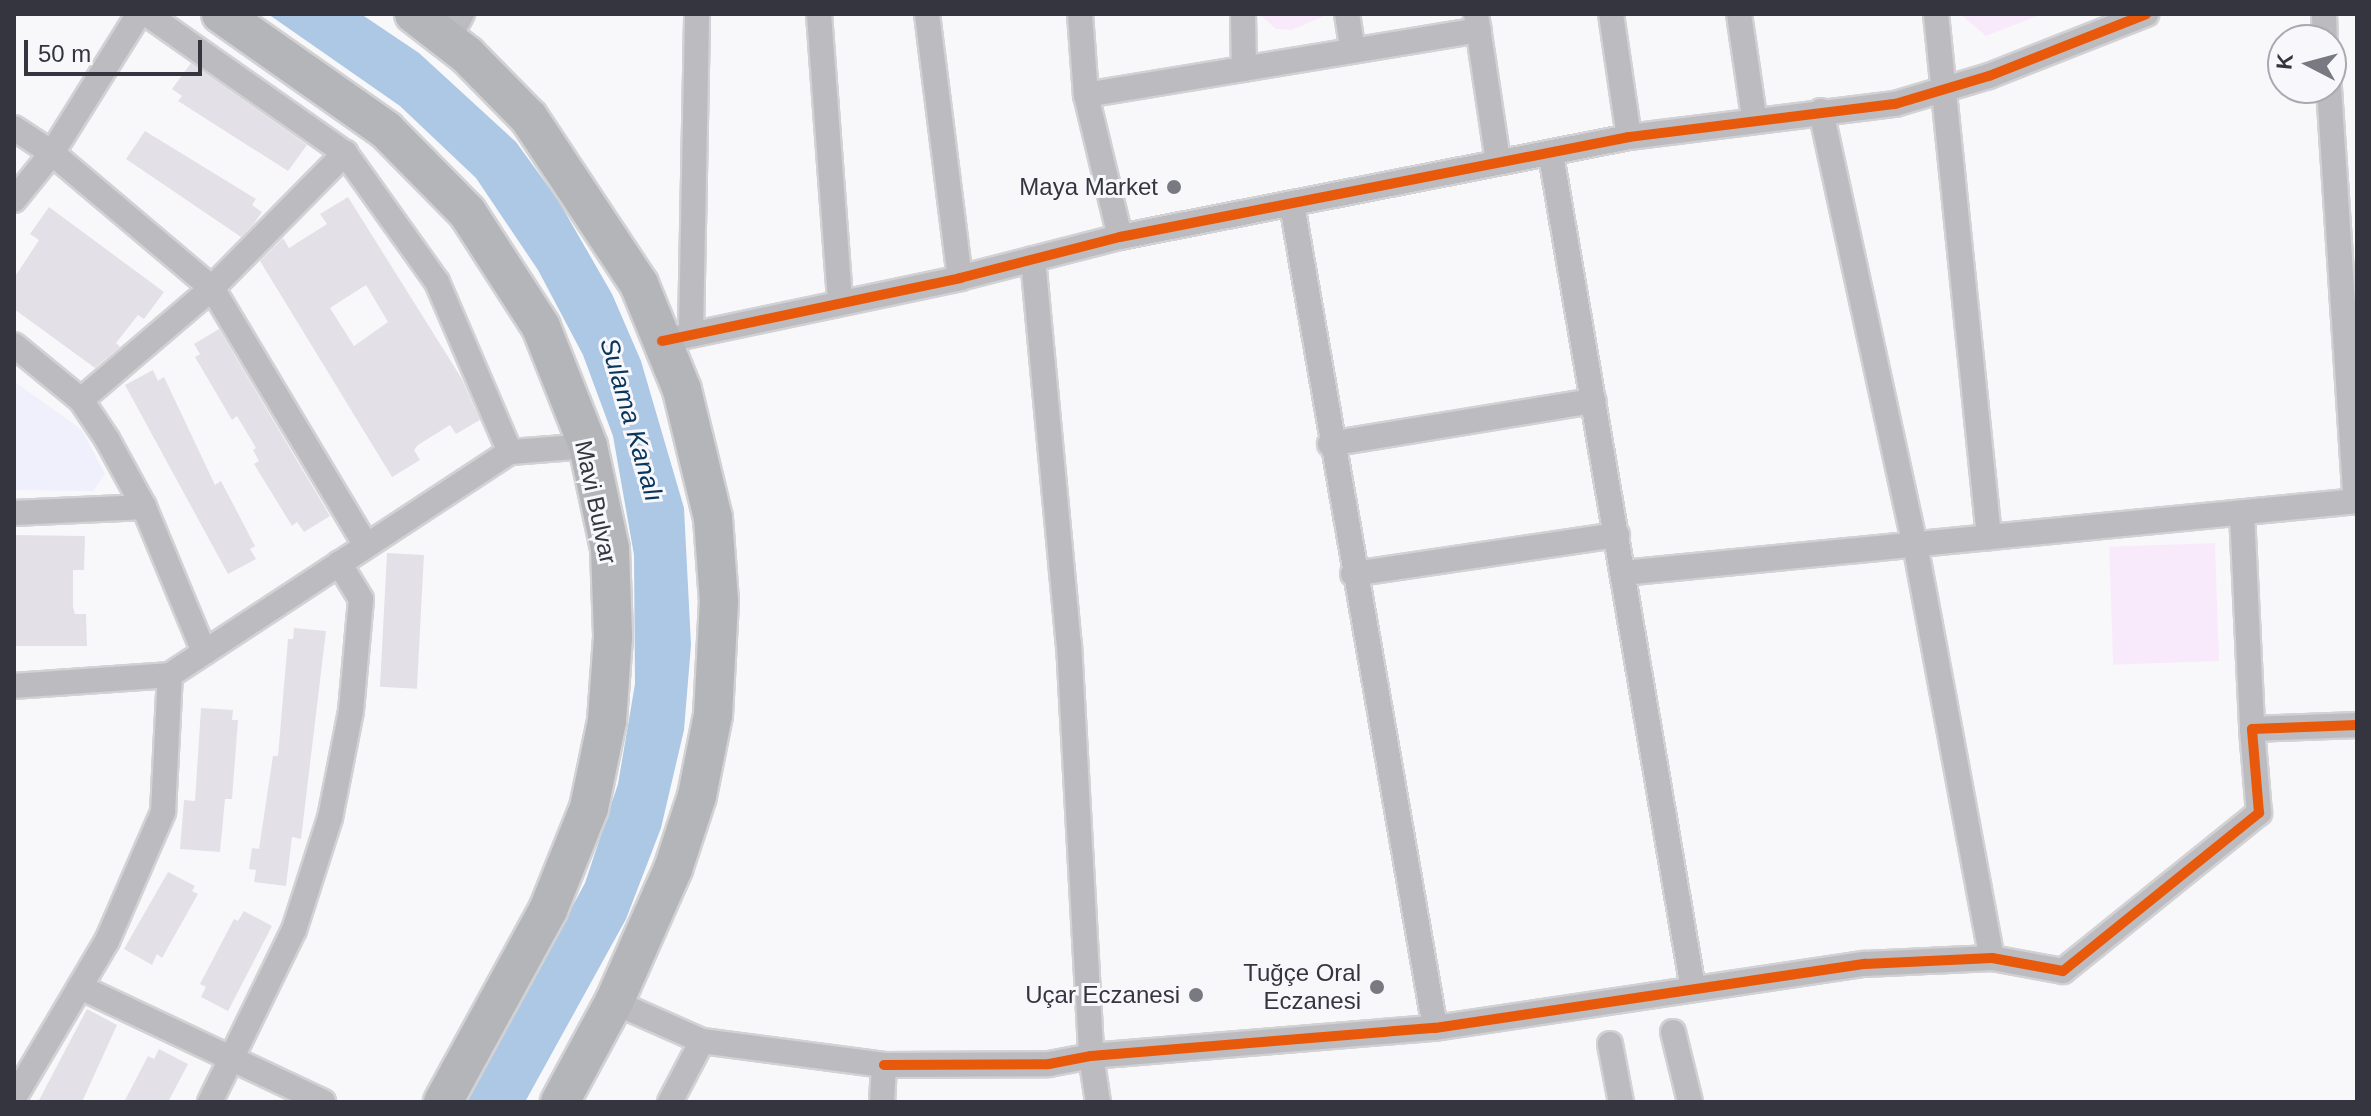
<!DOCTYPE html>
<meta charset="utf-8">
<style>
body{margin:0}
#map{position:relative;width:2371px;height:1116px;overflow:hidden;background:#f8f8fb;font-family:Helvetica,sans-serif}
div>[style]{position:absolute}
.built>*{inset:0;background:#f0f0fc}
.green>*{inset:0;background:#f9eafb;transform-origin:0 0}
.water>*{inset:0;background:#acc8e4}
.building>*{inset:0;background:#e3e1e7;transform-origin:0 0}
.roads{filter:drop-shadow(2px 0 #d2d2d5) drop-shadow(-2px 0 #d2d2d5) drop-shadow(0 2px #d2d2d5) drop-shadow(0 -2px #d2d2d5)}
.street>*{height:24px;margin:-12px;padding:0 12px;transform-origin:12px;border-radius:12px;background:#bcbcc0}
.primary>*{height:38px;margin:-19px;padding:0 19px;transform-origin:19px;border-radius:19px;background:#b4b5b9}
.cycleway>*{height:10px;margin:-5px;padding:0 5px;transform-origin:5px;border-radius:5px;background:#e8590c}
.dots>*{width:22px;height:22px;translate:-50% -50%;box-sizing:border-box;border:4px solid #f7f7fc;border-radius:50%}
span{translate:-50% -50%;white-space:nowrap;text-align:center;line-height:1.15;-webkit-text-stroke:6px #f7f7fc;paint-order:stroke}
.poi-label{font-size:24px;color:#35353f}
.right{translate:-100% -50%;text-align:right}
.street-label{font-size:24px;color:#35353f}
.water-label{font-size:26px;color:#09365b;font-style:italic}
.frame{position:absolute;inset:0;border:16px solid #35353f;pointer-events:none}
.north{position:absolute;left:2267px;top:24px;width:80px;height:80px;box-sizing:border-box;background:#f7f7fc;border:2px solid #a9a9b0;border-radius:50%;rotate:276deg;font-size:22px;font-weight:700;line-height:32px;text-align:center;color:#35353f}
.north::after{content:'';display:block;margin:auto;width:28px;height:36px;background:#797981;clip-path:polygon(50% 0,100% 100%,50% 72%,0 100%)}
.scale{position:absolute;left:24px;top:40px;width:178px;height:36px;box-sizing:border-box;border:4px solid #35353f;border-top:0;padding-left:10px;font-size:24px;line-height:28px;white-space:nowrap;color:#35353f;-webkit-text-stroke:6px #f7f7fc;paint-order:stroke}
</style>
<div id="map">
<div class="built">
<i style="clip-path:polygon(14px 381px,82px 430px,105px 474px,93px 491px,14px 490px)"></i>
</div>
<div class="green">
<i style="clip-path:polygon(1259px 14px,1329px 14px,1292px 30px,1276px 29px)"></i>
<i style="clip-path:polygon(1960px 14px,2042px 14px,1986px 36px)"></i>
<i style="left:2215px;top:543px;width:118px;height:106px;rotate:88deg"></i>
</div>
<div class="water">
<i style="clip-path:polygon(268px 14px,361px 14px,419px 53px,516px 142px,558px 200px,612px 294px,641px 361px,684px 508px,691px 645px,684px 730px,661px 828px,626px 919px,525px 1102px,467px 1102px,585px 883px,618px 784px,635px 684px,634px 555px,613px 436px,583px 355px,538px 270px,476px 178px,400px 106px)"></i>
</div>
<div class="building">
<i style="clip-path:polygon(191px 63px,307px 145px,288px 171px,178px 101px,182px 96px,172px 89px)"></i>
<i style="clip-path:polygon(145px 131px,256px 199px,252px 205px,262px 212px,253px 225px,241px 237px,126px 159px)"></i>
<i style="clip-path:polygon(evenodd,348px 197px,462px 379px,480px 420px,456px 434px,450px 425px,418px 445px,414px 450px,420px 460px,392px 477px,260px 261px,283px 238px,289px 248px,327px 224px,320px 214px,348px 197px,366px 285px,388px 322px,354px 346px,330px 308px,366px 285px)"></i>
<i style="clip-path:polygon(49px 207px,164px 292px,144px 319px,138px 315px,116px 343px,120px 347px,95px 368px,14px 309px,14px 278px,39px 240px,30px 234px)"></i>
<i style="clip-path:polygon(219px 329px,330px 516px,304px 532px,297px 522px,292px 526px,254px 464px,259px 461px,253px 450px,256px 448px,237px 416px,232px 420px,195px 357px,200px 354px,194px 344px)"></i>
<i style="clip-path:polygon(153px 370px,158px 381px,164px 377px,215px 485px,221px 481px,255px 546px,250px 549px,256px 559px,228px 574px,125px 385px)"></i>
<i style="clip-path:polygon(14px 535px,85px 536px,84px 570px,73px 570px,73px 607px,75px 614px,86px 614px,87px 646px,14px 646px)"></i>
<i style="left:387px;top:553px;width:37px;height:134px;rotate:3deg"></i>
<i style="clip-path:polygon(294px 628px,326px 631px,301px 839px,292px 837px,286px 886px,254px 882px,256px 870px,249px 869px,252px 848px,259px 849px,273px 756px,278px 756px,288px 639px,293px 639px)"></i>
<i style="clip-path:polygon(201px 708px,233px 710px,232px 720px,238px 720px,232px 799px,225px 799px,220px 852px,180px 849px,184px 800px,195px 801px)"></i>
<i style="clip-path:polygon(168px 872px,195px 886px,192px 891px,198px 894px,162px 958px,157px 954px,152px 965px,124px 949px)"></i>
<i style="clip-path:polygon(244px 911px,272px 926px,228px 1011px,201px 997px,206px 987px,200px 984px,234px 919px,238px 921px)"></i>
<i style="clip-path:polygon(87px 1009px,117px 1025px,82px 1102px,38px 1102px)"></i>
<i style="clip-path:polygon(159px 1049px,188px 1064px,168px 1102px,124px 1102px,148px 1056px,154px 1059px)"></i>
</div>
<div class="roads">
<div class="street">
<i style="left:147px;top:14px;width:242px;rotate:35.1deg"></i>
<i style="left:345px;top:153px;width:158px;rotate:54.5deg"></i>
<i style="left:437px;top:282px;width:185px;rotate:66.8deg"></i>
<i style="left:819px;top:14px;width:289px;rotate:85.8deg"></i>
<i style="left:927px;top:14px;width:266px;rotate:82.9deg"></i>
<i style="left:1080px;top:14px;width:81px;rotate:85.8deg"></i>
<i style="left:1086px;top:95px;width:146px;rotate:76.5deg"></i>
<i style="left:1243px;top:14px;width:55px;rotate:89deg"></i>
<i style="left:1347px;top:14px;width:37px;rotate:81deg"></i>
<i style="left:1476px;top:14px;width:150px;rotate:81.5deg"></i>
<i style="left:1611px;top:14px;width:124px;rotate:81.7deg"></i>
<i style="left:1739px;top:14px;width:104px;rotate:81.7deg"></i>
<i style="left:1936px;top:14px;width:526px;rotate:84.21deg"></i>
<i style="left:2324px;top:14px;width:26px;rotate:88deg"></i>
<i style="left:448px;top:40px;width:30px;rotate:-62deg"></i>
<i style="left:2329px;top:88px;width:414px;rotate:86.3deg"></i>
<i style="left:1086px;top:95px;width:398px;rotate:-9.4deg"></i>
<i style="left:1821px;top:111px;width:443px;rotate:77.8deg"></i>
<i style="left:1915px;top:544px;width:421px;rotate:79.5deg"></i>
<i style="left:14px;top:128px;width:45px;rotate:33.3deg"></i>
<i style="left:52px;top:153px;width:209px;rotate:40.2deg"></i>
<i style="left:212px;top:288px;width:300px;rotate:59.1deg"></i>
<i style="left:1551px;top:155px;width:845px;rotate:80.33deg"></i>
<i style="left:14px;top:200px;width:60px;rotate:-51deg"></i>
<i style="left:52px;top:153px;width:164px;rotate:-58deg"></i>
<i style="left:1292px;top:205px;width:835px;rotate:80.14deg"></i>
<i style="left:1033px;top:259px;width:387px;rotate:84.7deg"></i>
<i style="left:1069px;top:644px;width:413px;rotate:86.9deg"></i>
<i style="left:1091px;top:1056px;width:47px;rotate:81.3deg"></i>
<i style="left:691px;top:332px;width:318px;rotate:-88.9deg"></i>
<i style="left:662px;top:341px;width:305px;rotate:-11.9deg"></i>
<i style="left:960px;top:278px;width:165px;rotate:-14.4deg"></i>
<i style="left:1120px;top:237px;width:519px;rotate:-11.11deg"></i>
<i style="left:1629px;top:137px;width:268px;rotate:-7.1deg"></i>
<i style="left:1895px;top:104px;width:98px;rotate:-16.6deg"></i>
<i style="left:1989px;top:76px;width:169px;rotate:-21.5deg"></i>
<i style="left:14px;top:345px;width:87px;rotate:39.4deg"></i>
<i style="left:81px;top:400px;width:47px;rotate:56.3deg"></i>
<i style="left:107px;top:439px;width:77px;rotate:61.4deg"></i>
<i style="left:144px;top:507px;width:157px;rotate:67.5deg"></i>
<i style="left:81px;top:400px;width:172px;rotate:-40.5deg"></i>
<i style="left:212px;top:288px;width:190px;rotate:-45.4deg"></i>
<i style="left:1330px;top:444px;width:267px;rotate:-9.3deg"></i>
<i style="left:14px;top:513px;width:130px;rotate:-2.6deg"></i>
<i style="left:2242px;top:513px;width:216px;rotate:87.3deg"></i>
<i style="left:1623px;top:573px;width:738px;rotate:-5.6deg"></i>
<i style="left:1353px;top:574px;width:267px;rotate:-8.4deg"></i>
<i style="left:14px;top:686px;width:156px;rotate:-4deg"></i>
<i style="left:170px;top:675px;width:407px;rotate:-33.3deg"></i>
<i style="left:510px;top:452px;width:78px;rotate:-4.4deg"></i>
<i style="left:80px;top:987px;width:269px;rotate:25.3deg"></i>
<i style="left:614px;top:1002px;width:96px;rotate:23.9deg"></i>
<i style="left:702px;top:1041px;width:184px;rotate:7.5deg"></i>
<i style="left:884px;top:1065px;width:37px;rotate:93deg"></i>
<i style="left:1673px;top:1032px;width:72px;rotate:76.3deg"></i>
<i style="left:1610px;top:1044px;width:59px;rotate:79.3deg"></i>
<i style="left:884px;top:1065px;width:165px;rotate:-0.3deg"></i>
<i style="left:1049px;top:1064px;width:43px;rotate:-10.8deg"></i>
<i style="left:1091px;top:1056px;width:345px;rotate:-4.7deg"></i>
<i style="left:1435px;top:1028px;width:435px;rotate:-8.5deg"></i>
<i style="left:1865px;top:964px;width:127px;rotate:-2.7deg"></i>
<i style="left:1992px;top:958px;width:72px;rotate:10.4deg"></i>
<i style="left:2063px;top:971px;width:252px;rotate:-38.9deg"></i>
<i style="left:2259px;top:813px;width:84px;rotate:-94.8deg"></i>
<i style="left:2252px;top:729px;width:105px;rotate:-2.2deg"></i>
<i style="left:14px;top:1098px;width:182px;rotate:-59.4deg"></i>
<i style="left:107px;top:941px;width:141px;rotate:-66.5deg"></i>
<i style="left:163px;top:812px;width:137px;rotate:-87.1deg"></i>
<i style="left:210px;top:1102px;width:191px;rotate:-64deg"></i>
<i style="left:294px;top:930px;width:118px;rotate:-72.2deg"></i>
<i style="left:330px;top:818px;width:109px;rotate:-78.9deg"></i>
<i style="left:351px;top:711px;width:112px;rotate:-84.9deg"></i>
<i style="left:361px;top:599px;width:42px;rotate:-121.4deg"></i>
<i style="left:670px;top:1102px;width:69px;rotate:-62.3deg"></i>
</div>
<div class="primary">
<i style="left:221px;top:14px;width:202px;rotate:35.1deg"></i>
<i style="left:386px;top:130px;width:115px;rotate:45.4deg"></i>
<i style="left:467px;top:212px;width:137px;rotate:57.2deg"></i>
<i style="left:541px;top:327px;width:128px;rotate:68.4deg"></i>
<i style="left:588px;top:446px;width:105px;rotate:77.9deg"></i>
<i style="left:610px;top:549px;width:88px;rotate:88deg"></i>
<i style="left:613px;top:637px;width:84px;rotate:94.1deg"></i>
<i style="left:607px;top:721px;width:89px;rotate:101.7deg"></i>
<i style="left:589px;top:808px;width:110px;rotate:111.9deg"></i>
<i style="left:548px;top:910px;width:219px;rotate:118.7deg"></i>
<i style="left:414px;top:14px;width:67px;rotate:37.7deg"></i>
<i style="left:467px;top:55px;width:88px;rotate:45.5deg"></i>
<i style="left:529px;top:118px;width:199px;rotate:56.5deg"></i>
<i style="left:639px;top:284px;width:114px;rotate:67.9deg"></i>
<i style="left:682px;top:390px;width:132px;rotate:76.4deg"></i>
<i style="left:713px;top:518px;width:83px;rotate:85.9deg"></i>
<i style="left:719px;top:601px;width:114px;rotate:93deg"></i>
<i style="left:713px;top:715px;width:83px;rotate:101.2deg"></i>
<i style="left:697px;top:796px;width:77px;rotate:108.2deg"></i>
<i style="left:673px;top:869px;width:145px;rotate:113.9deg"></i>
<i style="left:614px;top:1002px;width:114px;rotate:118.4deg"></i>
</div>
</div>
<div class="cycleway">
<i style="left:662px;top:341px;width:305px;rotate:-11.9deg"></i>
<i style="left:960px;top:278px;width:165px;rotate:-14.4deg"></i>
<i style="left:1120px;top:237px;width:519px;rotate:-11.11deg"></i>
<i style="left:1629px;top:137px;width:268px;rotate:-7.1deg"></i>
<i style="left:1895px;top:104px;width:98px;rotate:-16.6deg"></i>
<i style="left:1989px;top:76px;width:169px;rotate:-21.5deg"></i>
<i style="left:884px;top:1065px;width:165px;rotate:-0.3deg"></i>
<i style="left:1049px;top:1064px;width:43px;rotate:-10.8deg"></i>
<i style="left:1091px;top:1056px;width:345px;rotate:-4.7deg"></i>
<i style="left:1435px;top:1028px;width:435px;rotate:-8.5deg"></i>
<i style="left:1865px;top:964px;width:127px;rotate:-2.7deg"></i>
<i style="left:1992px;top:958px;width:72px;rotate:10.4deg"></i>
<i style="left:2063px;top:971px;width:252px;rotate:-38.9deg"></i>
<i style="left:2259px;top:813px;width:84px;rotate:-94.8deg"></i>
<i style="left:2252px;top:729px;width:105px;rotate:-2.2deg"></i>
</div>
<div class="dots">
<i style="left:1174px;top:187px;background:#797981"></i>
<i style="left:1377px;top:987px;background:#797981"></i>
<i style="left:1196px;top:995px;background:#797981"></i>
</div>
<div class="poi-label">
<span class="right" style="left:1158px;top:187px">Maya Market</span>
<span class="right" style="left:1361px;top:987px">Tuğçe Oral<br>Eczanesi</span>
<span class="right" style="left:1180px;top:995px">Uçar Eczanesi</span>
</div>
<div class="street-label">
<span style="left:596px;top:502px;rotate:78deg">Mavi Bulvar</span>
</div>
<div class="water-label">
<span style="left:631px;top:420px;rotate:74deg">Sulama Kanalı</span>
</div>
<div class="frame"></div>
<div class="north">K</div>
<div class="scale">50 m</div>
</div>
